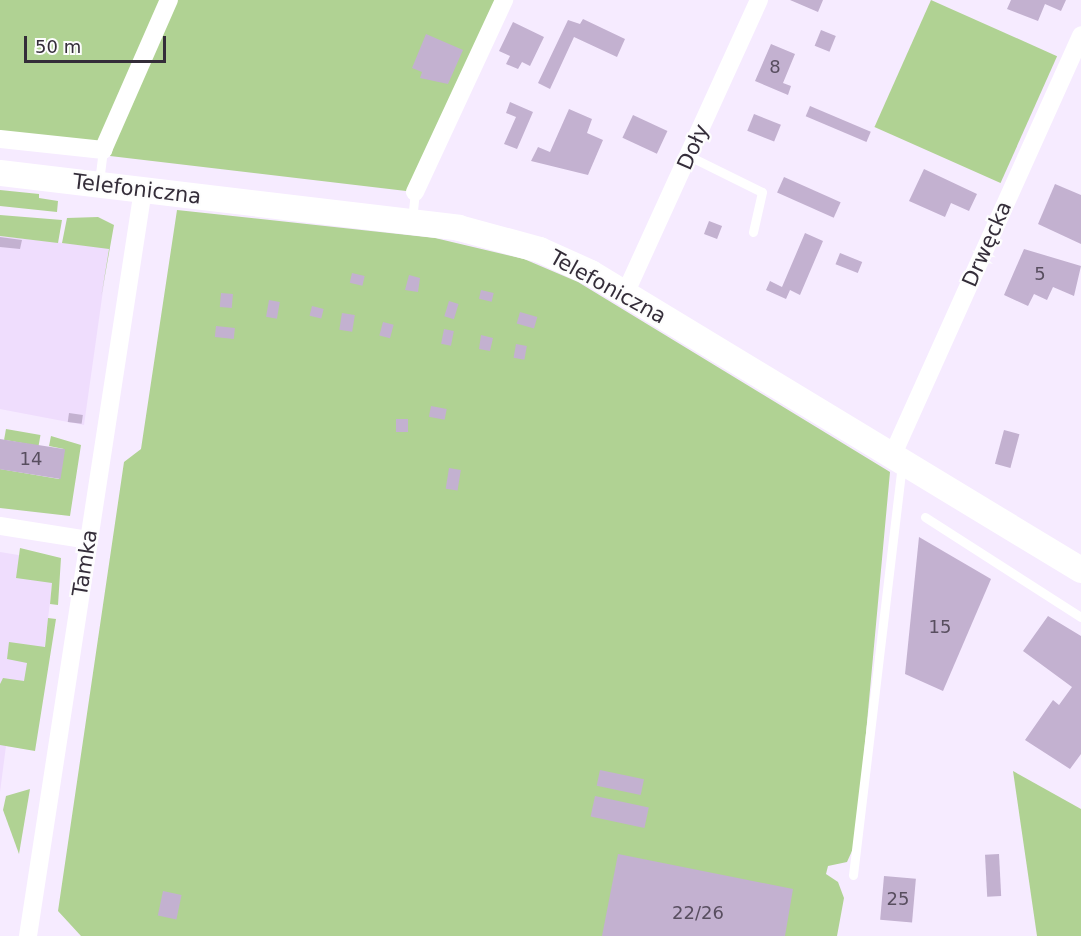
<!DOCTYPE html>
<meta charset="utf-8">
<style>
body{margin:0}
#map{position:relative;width:1081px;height:936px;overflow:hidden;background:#f6ebff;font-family:"DejaVu Sans",sans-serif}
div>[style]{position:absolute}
.built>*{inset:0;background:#efddfd}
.green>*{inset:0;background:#b0d293;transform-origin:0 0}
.building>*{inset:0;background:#c3b1d0;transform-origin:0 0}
.lane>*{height:9px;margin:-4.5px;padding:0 4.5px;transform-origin:4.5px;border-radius:4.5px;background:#fff}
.street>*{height:18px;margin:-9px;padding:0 9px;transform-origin:9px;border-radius:9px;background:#fff}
.secondary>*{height:26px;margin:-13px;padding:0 13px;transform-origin:13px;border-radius:13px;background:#fff}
span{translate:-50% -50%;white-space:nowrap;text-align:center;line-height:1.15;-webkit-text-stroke:4.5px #fdfdfd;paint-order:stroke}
.number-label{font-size:18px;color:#584e5f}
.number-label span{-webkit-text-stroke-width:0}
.street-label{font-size:21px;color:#342d39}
.scale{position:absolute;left:24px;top:36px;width:142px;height:27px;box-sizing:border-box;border:3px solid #342d39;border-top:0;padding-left:8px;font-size:18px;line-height:21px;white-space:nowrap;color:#342d39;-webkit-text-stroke:4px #fdfdfd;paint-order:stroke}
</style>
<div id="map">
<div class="built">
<i style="clip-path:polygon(0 236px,109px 248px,84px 425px,0 409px)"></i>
<i style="clip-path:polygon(0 552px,55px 561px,32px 750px,6px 746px,0 792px)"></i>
</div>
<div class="green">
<i style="clip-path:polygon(0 0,512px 0,423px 193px,0 143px)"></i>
<i style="left:931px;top:0;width:138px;height:139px;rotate:24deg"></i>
<i style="clip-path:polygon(0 190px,39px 194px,39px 198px,58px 201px,57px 212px,0 206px)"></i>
<i style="clip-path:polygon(177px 210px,435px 238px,524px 259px,578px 282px,890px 472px,856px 842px,847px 862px,828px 866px,826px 874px,838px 882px,844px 898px,837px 936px,81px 936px,58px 911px,124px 462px,141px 449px)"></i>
<i style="clip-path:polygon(0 215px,62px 220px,58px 243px,0 236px)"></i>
<i style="clip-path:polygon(98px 217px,114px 225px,101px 298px,109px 249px,62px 243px,67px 218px)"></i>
<i style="left:6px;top:429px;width:35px;height:11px;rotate:10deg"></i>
<i style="clip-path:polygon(51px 436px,81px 445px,70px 516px,0 508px,0 469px,59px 479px,64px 449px,49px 446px)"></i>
<i style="clip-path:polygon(20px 548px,61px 558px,58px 605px,50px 604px,52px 583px,16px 578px)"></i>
<i style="clip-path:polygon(48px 618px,56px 619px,35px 751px,0 745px,0 684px,3px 678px,24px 681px,27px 663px,7px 659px,9px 642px,45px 647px)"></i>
<i style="clip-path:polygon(1013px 771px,1081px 809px,1081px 936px,1037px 936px)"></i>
<i style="clip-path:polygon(30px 789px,19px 854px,3px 810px,6px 796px)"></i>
</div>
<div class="building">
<i style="clip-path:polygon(790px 0,823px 0,818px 12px)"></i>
<i style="clip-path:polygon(1011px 0,1066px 0,1061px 11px,1045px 4px,1038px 21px,1007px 9px)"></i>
<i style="clip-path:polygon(583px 19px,625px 39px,617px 57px,574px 37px,550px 89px,538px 83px,568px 20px,580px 24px)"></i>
<i style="clip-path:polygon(513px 22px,544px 37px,530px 66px,522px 62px,518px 69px,506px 64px,510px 56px,499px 51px)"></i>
<i style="left:821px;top:30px;width:16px;height:17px;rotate:22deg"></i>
<i style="clip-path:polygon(426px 34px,463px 50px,448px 84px,420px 78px,422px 72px,412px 68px)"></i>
<i style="clip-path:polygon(771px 44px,795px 54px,783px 83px,791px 86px,788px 95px,755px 81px)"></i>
<i style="clip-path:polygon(510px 102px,533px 112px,517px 149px,504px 144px,516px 117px,506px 113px)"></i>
<i style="left:810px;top:106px;width:66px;height:11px;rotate:23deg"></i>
<i style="clip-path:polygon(569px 109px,592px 119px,587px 133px,603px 140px,588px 175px,531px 161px,538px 147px,550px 152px)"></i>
<i style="left:754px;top:114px;width:29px;height:18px;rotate:22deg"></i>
<i style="left:633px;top:115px;width:38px;height:25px;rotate:25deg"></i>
<i style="clip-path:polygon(924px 169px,977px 194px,969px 211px,951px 203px,945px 217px,909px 201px)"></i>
<i style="left:784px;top:177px;width:62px;height:17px;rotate:24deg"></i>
<i style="clip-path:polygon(1055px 184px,1081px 195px,1081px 244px,1038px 224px)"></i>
<i style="left:709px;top:221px;width:14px;height:14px;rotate:21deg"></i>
<i style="clip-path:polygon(805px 233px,823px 241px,800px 295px,790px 290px,786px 299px,766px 290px,770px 281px,782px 287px)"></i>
<i style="clip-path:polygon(0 237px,22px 240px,20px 249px,0 247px)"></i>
<i style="clip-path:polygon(1024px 249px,1081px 266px,1074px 296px,1053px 287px,1047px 300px,1034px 294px,1028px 306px,1004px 295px)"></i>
<i style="left:840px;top:253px;width:24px;height:12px;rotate:22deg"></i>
<i style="left:352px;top:273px;width:13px;height:10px;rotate:13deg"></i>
<i style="clip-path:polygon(409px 275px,420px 278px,418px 292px,405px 290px)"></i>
<i style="left:481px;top:290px;width:13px;height:9px;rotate:13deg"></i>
<i style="left:221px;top:293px;width:12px;height:14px;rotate:5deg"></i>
<i style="left:269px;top:300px;width:11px;height:17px;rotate:10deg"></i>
<i style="left:449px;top:301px;width:10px;height:16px;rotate:17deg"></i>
<i style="left:312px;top:306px;width:12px;height:10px;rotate:14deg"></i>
<i style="left:520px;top:312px;width:18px;height:12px;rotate:16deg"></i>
<i style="left:342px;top:313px;width:13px;height:17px;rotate:9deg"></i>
<i style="left:383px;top:322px;width:11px;height:14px;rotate:15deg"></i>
<i style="left:216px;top:326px;width:19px;height:11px;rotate:6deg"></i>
<i style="left:444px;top:329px;width:10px;height:15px;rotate:11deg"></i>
<i style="clip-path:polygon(481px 335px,493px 338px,490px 351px,479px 349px)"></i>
<i style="left:516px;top:344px;width:11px;height:14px;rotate:10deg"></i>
<i style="left:431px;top:406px;width:16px;height:11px;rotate:11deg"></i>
<i style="left:69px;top:413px;width:14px;height:9px;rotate:8deg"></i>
<i style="left:396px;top:419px;width:12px;height:13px"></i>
<i style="left:1004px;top:430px;width:16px;height:35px;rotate:15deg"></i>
<i style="left:0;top:439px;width:66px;height:30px;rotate:9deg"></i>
<i style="left:449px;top:468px;width:12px;height:21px;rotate:9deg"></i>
<i style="clip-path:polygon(919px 537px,991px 579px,943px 691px,905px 674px)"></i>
<i style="clip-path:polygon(1048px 616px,1081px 636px,1081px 754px,1070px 769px,1025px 740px,1053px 700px,1059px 705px,1072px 687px,1023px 651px)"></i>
<i style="left:600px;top:770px;width:45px;height:16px;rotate:12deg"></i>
<i style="left:595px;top:796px;width:55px;height:21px;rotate:12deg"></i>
<i style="clip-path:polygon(618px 854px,793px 889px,785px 936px,602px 936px)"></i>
<i style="left:999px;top:854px;width:42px;height:14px;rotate:87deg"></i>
<i style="left:884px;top:876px;width:32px;height:44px;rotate:5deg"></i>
<i style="left:163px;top:891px;width:19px;height:25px;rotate:12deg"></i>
</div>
<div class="lane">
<i style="left:689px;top:156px;width:81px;rotate:26.3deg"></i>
<i style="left:762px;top:192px;width:41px;rotate:102.7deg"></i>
<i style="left:99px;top:182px;width:32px;rotate:-83deg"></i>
<i style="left:412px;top:220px;width:28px;rotate:-84deg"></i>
<i style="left:925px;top:517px;width:185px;rotate:32.7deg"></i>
<i style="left:853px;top:875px;width:414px;rotate:-83.2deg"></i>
</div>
<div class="street">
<i style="left:0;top:139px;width:104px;rotate:6.1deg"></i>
<i style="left:103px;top:150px;width:164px;rotate:-66.3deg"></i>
<i style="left:415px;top:192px;width:212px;rotate:-65.1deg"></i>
<i style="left:625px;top:294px;width:323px;rotate:-65.5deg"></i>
<i style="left:893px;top:454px;width:459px;rotate:-65.8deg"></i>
<i style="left:0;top:526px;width:89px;rotate:9deg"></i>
<i style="left:28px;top:936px;width:755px;rotate:-81.24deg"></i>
</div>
<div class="secondary">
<i style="left:0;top:173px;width:462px;rotate:6.8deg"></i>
<i style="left:459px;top:228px;width:84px;rotate:15.2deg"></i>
<i style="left:540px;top:250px;width:56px;rotate:24.3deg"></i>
<i style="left:591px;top:273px;width:573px;rotate:31.22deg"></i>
</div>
<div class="number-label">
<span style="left:775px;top:67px">8</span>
<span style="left:1040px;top:274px">5</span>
<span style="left:31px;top:459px">14</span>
<span style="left:940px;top:627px">15</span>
<span style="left:898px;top:899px">25</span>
<span style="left:698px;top:913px">22/26</span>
</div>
<div class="street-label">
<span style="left:693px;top:147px;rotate:-66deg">Doły</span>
<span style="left:137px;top:189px;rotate:7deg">Telefoniczna</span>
<span style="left:987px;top:244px;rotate:-66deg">Drwęcka</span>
<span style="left:608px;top:287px;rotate:29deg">Telefoniczna</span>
<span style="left:85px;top:563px;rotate:-81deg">Tamka</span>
</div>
<div class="scale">50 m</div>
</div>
